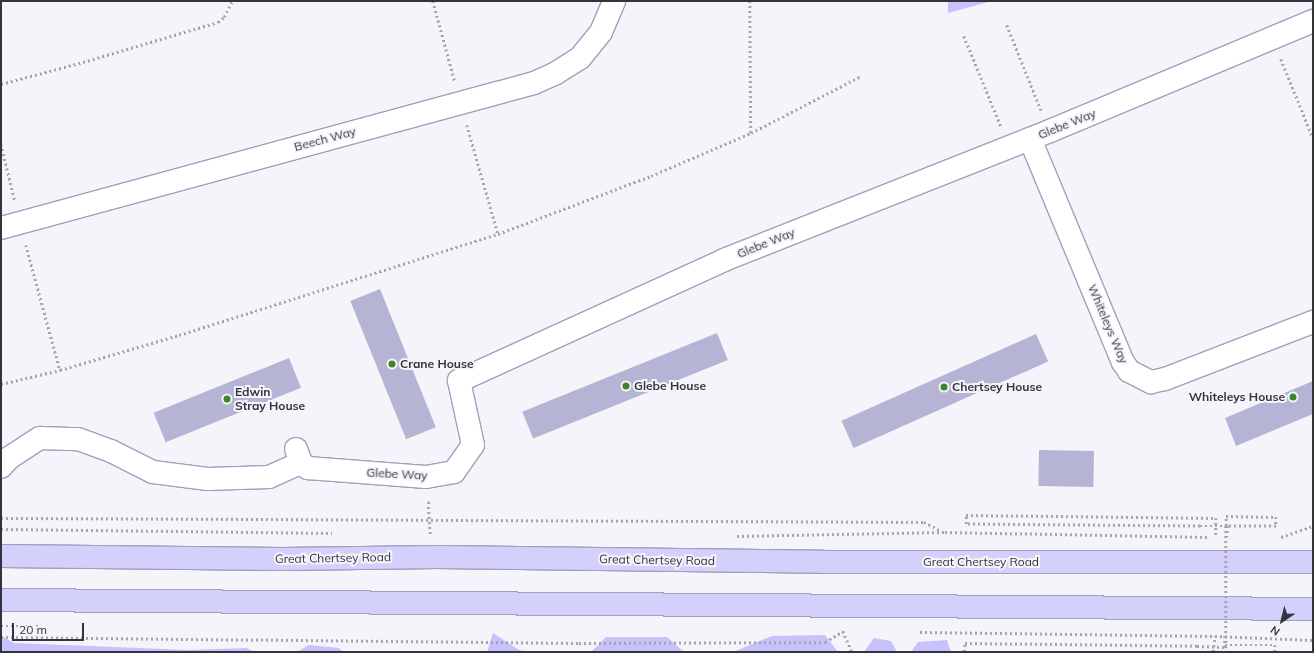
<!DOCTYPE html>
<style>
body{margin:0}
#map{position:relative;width:1314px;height:653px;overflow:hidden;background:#f4f4fa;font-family:Mulish,sans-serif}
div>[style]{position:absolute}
.green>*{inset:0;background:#c7c2fb}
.building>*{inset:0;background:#b6b4d4;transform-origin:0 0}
.path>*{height:2.5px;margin-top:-1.25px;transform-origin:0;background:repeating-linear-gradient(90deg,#a5a5ae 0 2px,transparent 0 5px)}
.roads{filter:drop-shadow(1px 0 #a19fbe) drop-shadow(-1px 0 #a19fbe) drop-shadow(0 1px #a19fbe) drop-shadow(0 -1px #a19fbe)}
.minor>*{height:22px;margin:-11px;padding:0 11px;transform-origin:11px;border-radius:11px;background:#fff}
.trunk>*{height:22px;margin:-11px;padding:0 11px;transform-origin:11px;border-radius:11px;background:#d4d0fc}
.path-bridge>*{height:2.5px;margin-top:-1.25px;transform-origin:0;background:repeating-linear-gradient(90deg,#a5a5ae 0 2px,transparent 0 5px)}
.dots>*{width:11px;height:11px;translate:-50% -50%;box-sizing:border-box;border:2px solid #f4f4fa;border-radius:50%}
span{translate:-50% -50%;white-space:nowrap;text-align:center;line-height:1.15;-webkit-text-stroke:4px #f4f4fa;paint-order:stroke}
.street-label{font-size:12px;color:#343340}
.poi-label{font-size:12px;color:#343340;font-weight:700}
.left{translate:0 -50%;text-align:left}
.right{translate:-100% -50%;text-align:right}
.frame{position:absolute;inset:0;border:2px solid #343340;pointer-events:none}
.north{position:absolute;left:1262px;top:601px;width:40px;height:40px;-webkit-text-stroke:3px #f4f4fa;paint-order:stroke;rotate:215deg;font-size:11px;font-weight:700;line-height:16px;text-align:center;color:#343340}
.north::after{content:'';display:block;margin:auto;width:14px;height:18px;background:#343340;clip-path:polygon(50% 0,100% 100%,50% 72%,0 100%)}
.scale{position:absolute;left:12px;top:623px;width:72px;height:18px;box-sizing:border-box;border:2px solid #343340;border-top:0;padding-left:5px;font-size:12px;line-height:14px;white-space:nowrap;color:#343340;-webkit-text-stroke:3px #f4f4fa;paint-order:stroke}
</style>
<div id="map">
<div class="green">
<i style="clip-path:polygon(948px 1px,992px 1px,948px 13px)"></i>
<i style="clip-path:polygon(493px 633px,519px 650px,527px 652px,487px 652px)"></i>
<i style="clip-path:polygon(825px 635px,838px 652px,733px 652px,772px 636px)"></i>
<i style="clip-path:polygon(1px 636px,14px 643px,190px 650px,246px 648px,255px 652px,1px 652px)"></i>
<i style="clip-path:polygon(606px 637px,667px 637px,684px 652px,591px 652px)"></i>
<i style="clip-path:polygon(874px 638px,891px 641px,897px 652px,864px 652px)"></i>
<i style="clip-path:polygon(947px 640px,951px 652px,911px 652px,918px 642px)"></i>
<i style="clip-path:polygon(309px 645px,339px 648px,343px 652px,297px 652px)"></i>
</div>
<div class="building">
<i style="left:380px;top:289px;width:149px;height:32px;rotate:68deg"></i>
<i style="left:717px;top:333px;width:29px;height:210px;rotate:68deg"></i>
<i style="left:1036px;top:334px;width:30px;height:213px;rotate:66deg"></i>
<i style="left:289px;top:358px;width:32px;height:146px;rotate:68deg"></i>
<i style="clip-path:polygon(1313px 381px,1313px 414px,1236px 446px,1225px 418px)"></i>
<i style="left:1039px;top:450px;width:55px;height:36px;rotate:1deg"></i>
</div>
<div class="path">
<i style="left:433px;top:1px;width:84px;rotate:74.8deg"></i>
<i style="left:750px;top:1px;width:132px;rotate:89.6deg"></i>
<i style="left:1007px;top:25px;width:92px;rotate:68.2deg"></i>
<i style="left:964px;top:36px;width:97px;rotate:67.7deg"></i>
<i style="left:1281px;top:59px;width:85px;rotate:67.9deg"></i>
<i style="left:1px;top:84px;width:85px;rotate:-15deg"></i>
<i style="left:83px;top:62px;width:141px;rotate:-16.5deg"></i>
<i style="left:218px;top:22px;width:8px;rotate:-40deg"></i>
<i style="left:224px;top:17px;width:18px;rotate:-63deg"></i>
<i style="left:467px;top:125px;width:113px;rotate:74.1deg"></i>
<i style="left:1px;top:144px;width:59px;rotate:76.2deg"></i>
<i style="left:26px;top:245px;width:130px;rotate:74.8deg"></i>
<i style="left:1px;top:384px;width:61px;rotate:-13.3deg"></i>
<i style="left:60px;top:370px;width:124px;rotate:-16.4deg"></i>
<i style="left:179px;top:335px;width:335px;rotate:-17.6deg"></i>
<i style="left:498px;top:234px;width:164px;rotate:-20.8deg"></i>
<i style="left:651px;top:176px;width:109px;rotate:-23.3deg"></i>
<i style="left:751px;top:133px;width:122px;rotate:-27.4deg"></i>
<i style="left:1px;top:518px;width:923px;rotate:0.25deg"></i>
<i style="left:924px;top:522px;width:20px;rotate:27deg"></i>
<i style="left:1200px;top:526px;width:234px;rotate:-179.5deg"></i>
<i style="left:966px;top:524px;width:9px;rotate:-90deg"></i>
<i style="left:966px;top:515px;width:250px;rotate:0.7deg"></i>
<i style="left:1216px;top:518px;width:19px;rotate:90deg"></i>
<i style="left:1226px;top:526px;width:10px;rotate:-90deg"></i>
<i style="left:1226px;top:516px;width:50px;rotate:1.1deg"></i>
<i style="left:1276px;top:517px;width:9px;rotate:90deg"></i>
<i style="left:1276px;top:526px;width:48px;rotate:180deg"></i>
<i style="left:1228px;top:526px;width:11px;rotate:95deg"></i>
<i style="left:1px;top:529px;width:331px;rotate:0.7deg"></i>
<i style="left:430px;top:534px;width:31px;rotate:-94deg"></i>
<i style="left:428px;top:503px;width:4px;rotate:-45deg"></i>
<i style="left:737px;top:536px;width:208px;rotate:-1.1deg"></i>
<i style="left:945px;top:532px;width:263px;rotate:1.1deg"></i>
<i style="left:1281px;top:537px;width:34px;rotate:-19deg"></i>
<i style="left:1px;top:626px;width:38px"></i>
<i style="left:843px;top:631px;width:23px;rotate:67deg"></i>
<i style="left:920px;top:632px;width:295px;rotate:0.8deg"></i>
<i style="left:1215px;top:636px;width:98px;rotate:2.3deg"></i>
<i style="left:1225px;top:636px;width:9px;rotate:90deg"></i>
<i style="left:1225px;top:645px;width:50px"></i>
<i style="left:1275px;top:645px;width:7px;rotate:90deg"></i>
<i style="left:1px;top:637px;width:578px;rotate:0.59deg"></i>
<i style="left:579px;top:643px;width:246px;rotate:-0.2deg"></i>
<i style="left:825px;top:642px;width:21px;rotate:-31deg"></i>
<i style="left:1224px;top:647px;width:2px;rotate:-27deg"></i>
<i style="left:1226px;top:646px;width:6px;rotate:90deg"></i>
<i style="left:964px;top:652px;width:9px;rotate:-84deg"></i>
<i style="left:965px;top:643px;width:232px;rotate:0.7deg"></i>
<i style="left:1213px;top:652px;width:16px;rotate:-83deg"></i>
</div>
<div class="roads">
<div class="minor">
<i style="left:1030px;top:139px;width:242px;rotate:67.4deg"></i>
<i style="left:1123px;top:362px;width:11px;rotate:56deg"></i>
<i style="left:1129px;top:371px;width:25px;rotate:27deg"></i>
<i style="left:1151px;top:382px;width:14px;rotate:-12deg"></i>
<i style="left:1165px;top:379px;width:159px;rotate:-21.1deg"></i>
<i style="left:1px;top:228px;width:552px;rotate:-15.22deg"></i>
<i style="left:534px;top:83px;width:24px;rotate:-24deg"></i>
<i style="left:556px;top:73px;width:28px;rotate:-32deg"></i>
<i style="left:580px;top:58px;width:33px;rotate:-51deg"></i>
<i style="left:601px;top:32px;width:34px;rotate:-67deg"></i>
<i style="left:296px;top:449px;width:15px;rotate:70deg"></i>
<i style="left:301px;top:463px;width:9px;rotate:36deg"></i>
<i style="left:308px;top:468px;width:118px;rotate:4.4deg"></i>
<i style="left:426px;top:477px;width:28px;rotate:-10deg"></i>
<i style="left:454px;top:472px;width:33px;rotate:-55deg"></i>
<i style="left:473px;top:445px;width:66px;rotate:-102.3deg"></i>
<i style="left:459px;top:381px;width:291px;rotate:-24.5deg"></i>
<i style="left:724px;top:260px;width:351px;rotate:-21.6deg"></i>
<i style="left:1050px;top:131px;width:285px;rotate:-22.7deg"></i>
<i style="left:1px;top:467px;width:12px;rotate:-48deg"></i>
<i style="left:9px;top:458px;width:37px;rotate:-33deg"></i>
<i style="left:40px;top:438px;width:38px;rotate:2deg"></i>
<i style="left:78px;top:439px;width:35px;rotate:20deg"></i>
<i style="left:111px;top:451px;width:47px;rotate:26.6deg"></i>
<i style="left:153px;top:472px;width:55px;rotate:7.3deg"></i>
<i style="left:208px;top:479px;width:61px;rotate:-1.9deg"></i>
<i style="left:269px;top:477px;width:35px;rotate:-24deg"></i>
</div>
<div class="trunk">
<i style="left:1px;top:556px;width:281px;rotate:0.6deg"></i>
<i style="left:282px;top:559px;width:156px;rotate:-0.7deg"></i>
<i style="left:438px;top:557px;width:385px;rotate:0.7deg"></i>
<i style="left:823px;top:562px;width:490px"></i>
<i style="left:1px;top:600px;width:1312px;rotate:0.39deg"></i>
</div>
</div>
<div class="path-bridge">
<i style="left:1200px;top:526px;width:26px"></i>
<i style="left:1226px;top:526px;width:120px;rotate:90deg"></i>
<i style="left:1197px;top:646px;width:27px;rotate:2deg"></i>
</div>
<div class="dots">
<i style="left:392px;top:364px;background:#3f8428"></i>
<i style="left:626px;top:386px;background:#3f8428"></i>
<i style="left:944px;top:387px;background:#3f8428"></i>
<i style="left:1293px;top:397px;background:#3f8428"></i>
<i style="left:227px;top:399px;background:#3f8428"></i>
</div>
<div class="street-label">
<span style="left:1067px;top:124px;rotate:-22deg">Glebe Way</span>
<span style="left:325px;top:139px;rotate:-15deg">Beech Way</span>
<span style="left:766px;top:243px;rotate:-22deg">Glebe Way</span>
<span style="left:1108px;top:324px;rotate:67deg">Whiteleys Way</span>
<span style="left:397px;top:474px;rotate:3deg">Glebe Way</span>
<span style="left:333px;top:558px;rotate:-1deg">Great Chertsey Road</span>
<span style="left:657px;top:560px;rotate:1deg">Great Chertsey Road</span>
<span style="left:981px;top:562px">Great Chertsey Road</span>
</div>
<div class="poi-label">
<span class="left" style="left:400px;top:364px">Crane House</span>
<span class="left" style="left:634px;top:386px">Glebe House</span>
<span class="left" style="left:952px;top:387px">Chertsey House</span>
<span class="left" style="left:235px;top:399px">Edwin<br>Stray House</span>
<span class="right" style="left:1285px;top:397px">Whiteleys House</span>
</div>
<div class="frame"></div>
<div class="north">N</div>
<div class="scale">20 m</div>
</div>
